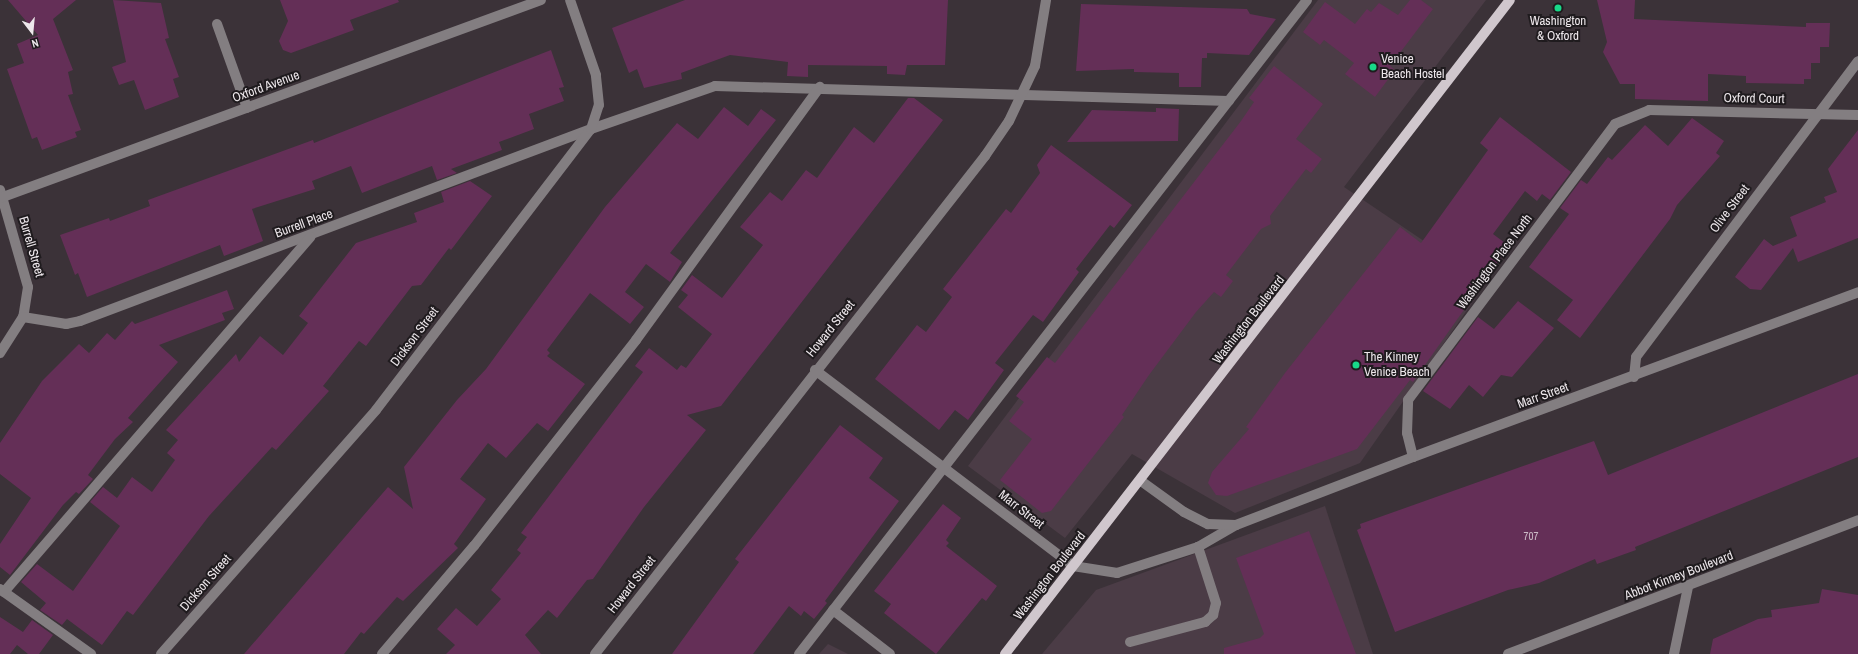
<!DOCTYPE html>
<style>
body{margin:0}
#map{position:relative;width:1858px;height:654px;overflow:hidden;background:#3b3238;font-family:"Archivo Narrow",sans-serif}
div>[style]{position:absolute}
.built>*{inset:0;background:#4b3c46}
.building>*{inset:0;background:#642f57}
.minor>*{height:10px;margin:-5px;padding:0 5px;transform-origin:5px;border-radius:5px;background:#837e81}
.major>*{height:10px;margin:-5px;padding:0 5px;transform-origin:5px;border-radius:5px;background:#d0c7cd}
.dots>*{width:11px;height:11px;translate:-50% -50%;box-sizing:border-box;border:2px solid #1f1b1e;border-radius:50%}
span{translate:-50% -50%;white-space:nowrap;text-align:center;line-height:1.15;-webkit-text-stroke:4px #1f1b1e;paint-order:stroke}
.number-label{font-size:11px;color:#cbb9c6}
.number-label span{-webkit-text-stroke-width:0}
.poi-label{font-size:13px;color:#ede7eb}
.left{translate:0 -50%;text-align:left}
.street-label{font-size:13px;color:#ede7eb}
.north{position:absolute;left:12px;top:12px;width:40px;height:40px;-webkit-text-stroke:3px #1f1b1e;paint-order:stroke;rotate:164deg;font-size:11px;font-weight:700;line-height:16px;text-align:center;color:#ede7eb}
.north::after{content:'';display:block;margin:auto;width:14px;height:18px;background:#ede7eb;clip-path:polygon(50% 0,100% 100%,50% 72%,0 100%)}
</style>
<div id="map">
<div class="built">
<i style="clip-path:polygon(1318px 0,1486px 0,1344px 187px,1486px 283px,1360px 463px,1235px 513px,1132px 454px,1065px 538px,968px 466px)"></i>
<i style="clip-path:polygon(1325px 506px,1373px 654px,1042px 654px,1096px 590px)"></i>
<i style="clip-path:polygon(828px 644px,848px 654px,819px 654px)"></i>
</div>
<div class="building">
<i style="clip-path:polygon(8px 0,76px 0,53px 19px,73px 70px,68px 72px,73px 94px,68px 95px,81px 130px,75px 132px,77px 137px,42px 150px,37px 137px,32px 139px,7px 69px,24px 63px,17px 44px,38px 35px)"></i>
<i style="clip-path:polygon(113px 0,161px 3px,169px 38px,165px 39px,179px 77px,173px 79px,179px 97px,145px 110px,134px 80px,119px 85px,112px 67px,126px 62px)"></i>
<i style="clip-path:polygon(280px 0,398px 0,399px 2px,350px 20px,354px 30px,291px 53px,283px 50px,279px 41px,288px 21px)"></i>
<i style="clip-path:polygon(685px 0,948px 0,945px 65px,907px 65px,905px 75px,887px 74px,887px 66px,808px 65px,808px 77px,787px 76px,788px 62px,730px 55px,681px 73px,682px 79px,644px 88px,637px 69px,629px 73px,612px 28px)"></i>
<i style="clip-path:polygon(1410px 0,1421px 0,1433px 9px,1390px 66px,1395px 70px,1375px 97px,1345px 74px,1354px 63px,1324px 40px,1320px 45px,1303px 32px,1325px 2px,1355px 24px,1367px 9px,1371px 12px,1379px 3px,1398px 15px)"></i>
<i style="clip-path:polygon(1597px 0,1635px 0,1634px 19px,1806px 27px,1806px 23px,1830px 23px,1829px 47px,1820px 47px,1820px 63px,1811px 63px,1811px 79px,1804px 79px,1804px 84px,1746px 83px,1746px 76px,1708px 74px,1708px 101px,1635px 99px,1635px 84px,1620px 84px,1603px 52px,1607px 42px)"></i>
<i style="clip-path:polygon(1081px 4px,1247px 9px,1250px 14px,1276px 19px,1249px 55px,1207px 53px,1207px 58px,1202px 58px,1201px 87px,1179px 87px,1179px 73px,1134px 72px,1134px 69px,1076px 71px)"></i>
<i style="clip-path:polygon(551px 50px,564px 87px,559px 88px,564px 101px,529px 114px,534px 129px,499px 142px,502px 150px,451px 169px,457px 173px,437px 180px,432px 166px,362px 193px,351px 166px,312px 181px,315px 189px,252px 209px,263px 241px,224px 256px,220px 245px,87px 297px,78px 273px,75px 275px,60px 235px,109px 218px,110px 221px,150px 206px,148px 200px,313px 140px,314px 143px)"></i>
<i style="clip-path:polygon(1274px 66px,1323px 104px,1296px 139px,1322px 159px,1311px 173px,1306px 169px,1270px 216px,1271px 224px,1261px 229px,1226px 275px,1233px 281px,1221px 297px,1214px 292px,1196px 312px,1149px 375px,1122px 415px,1124px 417px,1051px 511px,1042px 513px,1000px 480px,1032px 439px,1009px 421px,1024px 402px,1016px 396px,1047px 357px,1055px 363px,1241px 121px,1254px 102px,1249px 98px)"></i>
<i style="clip-path:polygon(908px 98px,914px 98px,943px 120px,721px 406px,687px 415px,706px 430px,644px 507px,593px 579px,587px 580px,557px 618px,548px 610px,525px 635px,541px 654px,446px 654px,455px 645px,437px 629px,456px 608px,477px 626px,501px 599px,491px 590px,521px 553px,517px 550px,527px 537px,521px 533px,643px 372px,635px 366px,649px 348px,677px 370px,681px 365px,686px 368px,712px 334px,678px 307px,688px 295px,681px 290px,692px 275px,722px 298px,763px 245px,740px 227px,770px 192px,782px 201px,806px 170px,817px 178px,854px 127px,874px 143px)"></i>
<i style="clip-path:polygon(724px 107px,748px 126px,761px 109px,776px 120px,670px 253px,682px 262px,670px 282px,646px 264px,625px 292px,644px 307px,630px 324px,590px 293px,547px 350px,550px 353px,547px 356px,585px 384px,548px 431px,537px 423px,506px 458px,488px 443px,460px 479px,486px 499px,454px 544px,458px 548px,403px 601px,397px 597px,364px 634px,361px 632px,344px 654px,244px 654px,388px 487px,413px 509px,404px 467px,457px 400px,486px 369px,605px 207px,677px 123px,698px 139px)"></i>
<i style="clip-path:polygon(1156px 108px,1179px 109px,1178px 141px,1067px 142px,1092px 110px,1156px 112px)"></i>
<i style="clip-path:polygon(1500px 117px,1571px 172px,1550px 200px,1542px 194px,1537px 201px,1525px 191px,1493px 234px,1509px 246px,1413px 382px,1410px 380px,1357px 449px,1227px 496px,1216px 495px,1208px 483px,1212px 472px,1249px 429px,1246px 427px,1285px 373px,1400px 227px,1421px 243px,1488px 150px,1480px 143px)"></i>
<i style="clip-path:polygon(1692px 118px,1724px 141px,1716px 153px,1720px 156px,1677px 205px,1670px 219px,1580px 338px,1557px 320px,1573px 300px,1529px 267px,1569px 214px,1560px 208px,1581px 180px,1587px 184px,1608px 157px,1612px 160px,1645px 125px,1668px 146px)"></i>
<i style="clip-path:polygon(1858px 130px,1858px 238px,1798px 262px,1793px 248px,1761px 290px,1750px 289px,1735px 277px,1764px 239px,1773px 246px,1797px 236px,1790px 217px,1826px 202px,1824px 197px,1837px 192px,1828px 169px)"></i>
<i style="clip-path:polygon(1051px 145px,1132px 205px,1114px 228px,1110px 225px,1076px 269px,1079px 272px,1043px 322px,1033px 315px,995px 363px,1004px 370px,968px 420px,955px 410px,939px 430px,875px 379px,917px 325px,926px 332px,952px 297px,943px 289px,1006px 209px,1011px 213px,1040px 173px,1037px 165px)"></i>
<i style="clip-path:polygon(470px 181px,492px 196px,451px 250px,449px 248px,421px 285px,412px 286px,366px 346px,359px 341px,323px 386px,329px 391px,276px 450px,272px 447px,209px 516px,133px 615px,127px 611px,102px 645px,67px 619px,62px 625px,40px 610px,46px 603px,21px 582px,37px 564px,73px 591px,120px 526px,90px 502px,103px 487px,117px 498px,132px 477px,152px 492px,175px 460px,167px 453px,178px 440px,166px 430px,236px 354px,239px 362px,260px 336px,283px 355px,308px 323px,299px 316px,356px 243px,417px 222px,414px 213px,444px 202px,441px 192px)"></i>
<i style="clip-path:polygon(227px 290px,234px 309px,222px 313px,225px 320px,159px 345px,178px 362px,128px 418px,133px 422px,115px 439px,88px 475px,93px 479px,79px 494px,76px 492px,63px 505px,10px 575px,0 567px,0 544px,31px 498px,0 474px,0 443px,42px 381px,79px 344px,89px 353px,107px 333px,115px 340px,132px 321px,135px 324px)"></i>
<i style="clip-path:polygon(1518px 301px,1554px 328px,1512px 377px,1501px 375px,1483px 397px,1469px 385px,1450px 409px,1423px 391px,1478px 317px,1494px 329px)"></i>
<i style="clip-path:polygon(1858px 374px,1858px 457px,1635px 547px,1636px 550px,1597px 564px,1595px 559px,1539px 583px,1508px 590px,1395px 632px,1357px 530px,1361px 528px,1360px 524px,1594px 441px,1608px 475px)"></i>
<i style="clip-path:polygon(840px 425px,883px 458px,869px 478px,899px 501px,825px 601px,827px 603px,814px 619px,804px 611px,801px 616px,789px 606px,753px 654px,672px 654px,739px 562px,735px 559px)"></i>
<i style="clip-path:polygon(943px 504px,961px 518px,946px 540px,949px 543px,946px 546px,997px 586px,986px 601px,982px 598px,936px 654px,884px 613px,891px 604px,874px 591px)"></i>
<i style="clip-path:polygon(1309px 531px,1356px 654px,1224px 654px,1224px 648px,1260px 638px,1264px 634px,1236px 558px)"></i>
<i style="clip-path:polygon(1822px 589px,1858px 595px,1858px 654px,1710px 654px,1713px 639px,1758px 619px,1772px 617px,1771px 610px,1819px 603px)"></i>
<i style="clip-path:polygon(0 617px,23px 632px,32px 620px,53px 635px,39px 654px,28px 654px,17px 645px,10px 654px,0 654px)"></i>
</div>
<div class="minor">
<i style="left:217px;top:24px;width:89px;rotate:70.3deg"></i>
<i style="left:0;top:190px;width:101px;rotate:73.9deg"></i>
<i style="left:28px;top:287px;width:30px;rotate:99deg"></i>
<i style="left:23px;top:317px;width:43px;rotate:122.6deg"></i>
<i style="left:0;top:198px;width:576px;rotate:-20.1deg"></i>
<i style="left:23px;top:317px;width:44px;rotate:9.2deg"></i>
<i style="left:66px;top:324px;width:14px;rotate:-12deg"></i>
<i style="left:80px;top:321px;width:546px;rotate:-20.59deg"></i>
<i style="left:591px;top:129px;width:131px;rotate:-19.1deg"></i>
<i style="left:715px;top:86px;width:514px;rotate:1.67deg"></i>
<i style="left:815px;top:370px;width:324px;rotate:37.2deg"></i>
<i style="left:1073px;top:566px;width:45px;rotate:9deg"></i>
<i style="left:1117px;top:573px;width:85px;rotate:-17.8deg"></i>
<i style="left:1198px;top:547px;width:44px;rotate:-30.1deg"></i>
<i style="left:1236px;top:525px;width:190px;rotate:-21deg"></i>
<i style="left:1413px;top:457px;width:475px;rotate:-20.3deg"></i>
<i style="left:1634px;top:377px;width:20px;rotate:-84deg"></i>
<i style="left:1636px;top:357px;width:370px;rotate:-53.1deg"></i>
<i style="left:1413px;top:457px;width:25px;rotate:-104deg"></i>
<i style="left:1407px;top:433px;width:33px;rotate:-88deg"></i>
<i style="left:1408px;top:400px;width:345px;rotate:-53.1deg"></i>
<i style="left:1615px;top:124px;width:37px;rotate:-22deg"></i>
<i style="left:1649px;top:110px;width:209px;rotate:1.4deg"></i>
<i style="left:1141px;top:481px;width:53px;rotate:35.8deg"></i>
<i style="left:1184px;top:512px;width:27px;rotate:27deg"></i>
<i style="left:1208px;top:524px;width:28px;rotate:2deg"></i>
<i style="left:0;top:589px;width:112px;rotate:35.5deg"></i>
<i style="left:4px;top:592px;width:469px;rotate:-49.2deg"></i>
<i style="left:833px;top:610px;width:72px;rotate:37.7deg"></i>
<i style="left:1130px;top:642px;width:78px;rotate:-14.9deg"></i>
<i style="left:1205px;top:622px;width:11px;rotate:-41deg"></i>
<i style="left:1213px;top:615px;width:12px;rotate:-76deg"></i>
<i style="left:1216px;top:603px;width:59px;rotate:-107.8deg"></i>
<i style="left:161px;top:654px;width:325px;rotate:-48.6deg"></i>
<i style="left:376px;top:410px;width:354px;rotate:-52.6deg"></i>
<i style="left:591px;top:129px;width:25px;rotate:-72deg"></i>
<i style="left:599px;top:105px;width:30px;rotate:-96deg"></i>
<i style="left:596px;top:75px;width:79px;rotate:-109.1deg"></i>
<i style="left:382px;top:654px;width:142px;rotate:-49.6deg"></i>
<i style="left:474px;top:546px;width:262px;rotate:-51.8deg"></i>
<i style="left:636px;top:340px;width:313px;rotate:-54deg"></i>
<i style="left:595px;top:654px;width:633px;rotate:-51.93deg"></i>
<i style="left:985px;top:156px;width:42px;rotate:-55.6deg"></i>
<i style="left:1009px;top:121px;width:61px;rotate:-64.7deg"></i>
<i style="left:1035px;top:66px;width:67px;rotate:-80.5deg"></i>
<i style="left:799px;top:654px;width:828px;rotate:-52.16deg"></i>
<i style="left:1508px;top:654px;width:375px;rotate:-20.9deg"></i>
<i style="left:1674px;top:654px;width:68px;rotate:-78.2deg"></i>
</div>
<div class="major">
<i style="left:1005px;top:654px;width:826px;rotate:-52.33deg"></i>
</div>
<div class="dots">
<i style="left:1558px;top:8px;background:#18d989"></i>
<i style="left:1373px;top:67px;background:#18d989"></i>
<i style="left:1356px;top:365px;background:#18d989"></i>
</div>
<div class="number-label">
<span style="left:1531px;top:536px">707</span>
</div>
<div class="poi-label">
<span style="left:1558px;top:29px">Washington<br>&amp; Oxford</span>
<span class="left" style="left:1381px;top:67px">Venice<br>Beach Hostel</span>
<span class="left" style="left:1364px;top:365px">The Kinney<br>Venice Beach</span>
</div>
<div class="street-label">
<span style="left:266px;top:87px;rotate:-20deg">Oxford Avenue</span>
<span style="left:1754px;top:99px;rotate:1deg">Oxford Court</span>
<span style="left:1730px;top:209px;rotate:-53deg">Olive Street</span>
<span style="left:304px;top:224px;rotate:-20deg">Burrell Place</span>
<span style="left:31px;top:247px;rotate:74deg">Burrell Street</span>
<span style="left:1495px;top:262px;rotate:-53deg">Washington Place North</span>
<span style="left:1249px;top:320px;rotate:-52deg">Washington Boulevard</span>
<span style="left:831px;top:329px;rotate:-51deg">Howard Street</span>
<span style="left:415px;top:337px;rotate:-53deg">Dickson Street</span>
<span style="left:1543px;top:396px;rotate:-20deg">Marr Street</span>
<span style="left:1021px;top:510px;rotate:38deg">Marr Street</span>
<span style="left:1050px;top:576px;rotate:-52deg">Washington Boulevard</span>
<span style="left:1679px;top:576px;rotate:-21deg">Abbot Kinney Boulevard</span>
<span style="left:206px;top:583px;rotate:-49deg">Dickson Street</span>
<span style="left:632px;top:585px;rotate:-52deg">Howard Street</span>
</div>
<div class="north">N</div>
</div>
